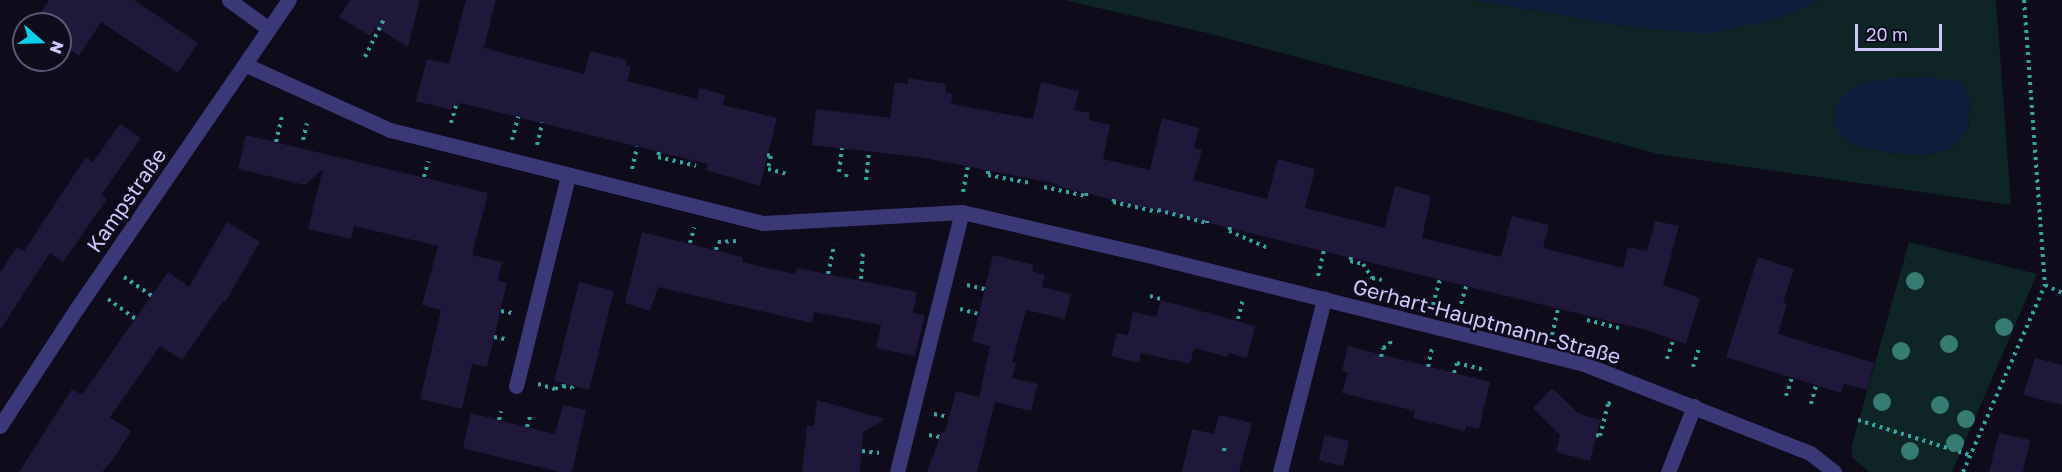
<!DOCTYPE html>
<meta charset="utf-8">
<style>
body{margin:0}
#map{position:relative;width:2062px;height:472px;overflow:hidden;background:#0e0b1b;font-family:"Golos Text",sans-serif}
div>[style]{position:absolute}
.green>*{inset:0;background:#0f2424}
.water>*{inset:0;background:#0d1f3d}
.building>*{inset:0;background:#1f183b;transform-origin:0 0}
.path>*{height:4px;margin-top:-2px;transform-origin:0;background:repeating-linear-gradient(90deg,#30a8a1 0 3px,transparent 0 7.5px)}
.service>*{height:15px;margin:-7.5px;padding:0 7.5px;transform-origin:7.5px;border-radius:7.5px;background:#3b3878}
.minor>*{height:15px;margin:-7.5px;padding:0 7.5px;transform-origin:7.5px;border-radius:7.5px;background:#3b3878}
.trees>*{width:18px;height:18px;margin:-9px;border-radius:50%;background:#367c72}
span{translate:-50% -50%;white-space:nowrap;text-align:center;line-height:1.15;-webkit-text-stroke:5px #0e0b1b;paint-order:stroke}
.street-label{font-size:21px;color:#cdc7fd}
.north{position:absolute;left:12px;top:12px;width:60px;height:60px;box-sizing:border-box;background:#0e0b1b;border:2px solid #5a5675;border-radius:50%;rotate:110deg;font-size:16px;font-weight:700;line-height:24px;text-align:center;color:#cdc7fd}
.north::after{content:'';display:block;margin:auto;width:21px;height:27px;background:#08d0e8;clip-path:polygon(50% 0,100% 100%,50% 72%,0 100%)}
.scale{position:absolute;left:1855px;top:24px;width:87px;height:27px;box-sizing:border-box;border:3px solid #cdc7fd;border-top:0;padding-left:8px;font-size:18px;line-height:21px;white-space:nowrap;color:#cdc7fd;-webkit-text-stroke:4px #0e0b1b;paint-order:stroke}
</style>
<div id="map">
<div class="green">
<i style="clip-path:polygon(evenodd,1064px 0,1474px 0,1625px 26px,1781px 18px,1820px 0,1996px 0,2011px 205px,1658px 154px,1211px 34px,1064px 0,1970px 99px,1968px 128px,1951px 149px,1924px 155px,1886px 152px,1850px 144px,1970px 99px)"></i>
<i style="clip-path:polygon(1909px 242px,2037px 274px,1952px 472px,1869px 472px,1852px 457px,1852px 445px)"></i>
</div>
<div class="water">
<i style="clip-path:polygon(1474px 0,1820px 0,1781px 18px,1707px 34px,1625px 26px)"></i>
<i style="clip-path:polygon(1930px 77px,1963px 82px,1970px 100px,1968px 128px,1951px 149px,1923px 155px,1886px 152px,1850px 144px,1834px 126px,1837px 103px,1853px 86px,1892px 78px)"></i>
</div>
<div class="building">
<i style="clip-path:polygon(49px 0,134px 0,198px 43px,178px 73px,101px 22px,79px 56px,60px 42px,60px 24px,33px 24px)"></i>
<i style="clip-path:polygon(350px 0,420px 0,408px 47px,376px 27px,370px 36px,339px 17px)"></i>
<i style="clip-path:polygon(466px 0,496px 0,484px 48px,584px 74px,590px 51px,627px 60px,626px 65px,631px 67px,627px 81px,697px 99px,699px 88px,725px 95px,723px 105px,777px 118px,760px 186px,706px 170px,708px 164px,460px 103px,459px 106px,452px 104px,451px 110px,416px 101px,427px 59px,449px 64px)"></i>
<i style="clip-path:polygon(908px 78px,946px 84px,945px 92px,953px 94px,951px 104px,1033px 119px,1041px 82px,1079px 91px,1074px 110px,1090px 113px,1089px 120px,1110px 125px,1103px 159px,1150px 170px,1162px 118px,1199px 128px,1194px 148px,1202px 150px,1193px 180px,1267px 199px,1278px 159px,1315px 169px,1305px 208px,1385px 228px,1395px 186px,1431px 196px,1422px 238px,1501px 257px,1512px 216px,1549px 225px,1543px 248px,1623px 268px,1628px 247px,1647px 251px,1655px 221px,1679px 226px,1663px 285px,1700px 298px,1686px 344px,1646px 330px,1057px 186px,1058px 184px,919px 157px,812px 145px,816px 109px,890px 118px,895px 82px,908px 84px)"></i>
<i style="clip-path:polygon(120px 124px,141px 138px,101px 195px,107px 199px,63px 262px,50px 253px,0 330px,0 273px,17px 247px,24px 251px,86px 157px,93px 162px)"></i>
<i style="clip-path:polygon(246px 135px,488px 193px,472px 255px,502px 262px,498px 281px,507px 283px,487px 367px,472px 364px,462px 409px,420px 399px,441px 310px,422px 305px,438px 246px,354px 226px,351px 239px,308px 229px,323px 169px,305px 185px,238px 169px)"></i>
<i style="clip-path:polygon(227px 222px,260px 242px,225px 302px,223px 301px,182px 360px,160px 346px,110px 417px,131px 431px,112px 461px,102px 472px,19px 472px,72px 389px,82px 395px,168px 272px,189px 287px)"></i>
<i style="clip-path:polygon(642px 232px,743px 257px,742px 262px,772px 269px,795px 274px,797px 268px,917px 292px,913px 313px,925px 315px,915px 356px,876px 348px,881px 325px,814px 312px,812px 323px,658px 287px,650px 311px,625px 303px)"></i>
<i style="clip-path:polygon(993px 255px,1034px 265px,1032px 271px,1045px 275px,1042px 287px,1071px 294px,1065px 319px,1026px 310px,1012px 362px,1016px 363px,1012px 378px,1038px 384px,1031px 411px,995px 402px,977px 472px,927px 472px,942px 432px,945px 433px,956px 391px,979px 397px,990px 346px,972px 341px)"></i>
<i style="clip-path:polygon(1758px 257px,1794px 269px,1783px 303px,1787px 304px,1778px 334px,1874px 363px,1867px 390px,1844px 384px,1841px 393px,1726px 357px)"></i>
<i style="left:579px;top:282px;width:36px;height:102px;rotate:14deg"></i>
<i style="clip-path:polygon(1161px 300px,1255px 326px,1247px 358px,1229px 353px,1228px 357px,1194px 348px,1190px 364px,1141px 353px,1139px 363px,1111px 356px,1117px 333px,1128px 335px,1133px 312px,1156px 317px)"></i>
<i style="clip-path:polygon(1348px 346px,1490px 382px,1479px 429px,1466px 426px,1465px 431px,1413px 418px,1415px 411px,1342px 393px,1348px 372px,1342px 371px)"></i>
<i style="clip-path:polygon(2035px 358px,2062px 365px,2062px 405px,2023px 395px)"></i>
<i style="clip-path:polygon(1552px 388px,1579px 414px,1600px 420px,1590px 461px,1556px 452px,1560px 435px,1533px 408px)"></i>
<i style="clip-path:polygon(817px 400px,885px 419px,863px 432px,860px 472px,802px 472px,807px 426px,814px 426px)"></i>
<i style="clip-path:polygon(563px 405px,586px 410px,572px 472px,560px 472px,463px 448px,471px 413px,555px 434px)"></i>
<i style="clip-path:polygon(1219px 415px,1252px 423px,1239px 472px,1182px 472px,1192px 429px,1214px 434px)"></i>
<i style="clip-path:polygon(1999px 433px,2030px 440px,2023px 472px,1989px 472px)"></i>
<i style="left:1325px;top:435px;width:25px;height:26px;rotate:14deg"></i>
</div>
<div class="path">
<i style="left:2024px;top:0;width:286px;rotate:85.8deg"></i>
<i style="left:365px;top:57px;width:42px;rotate:-63.4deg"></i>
<i style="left:451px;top:123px;width:19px;rotate:-74deg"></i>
<i style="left:303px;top:140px;width:17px;rotate:-77deg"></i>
<i style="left:512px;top:140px;width:24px;rotate:-75deg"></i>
<i style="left:276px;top:142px;width:26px;rotate:-77deg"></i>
<i style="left:537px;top:145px;width:23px;rotate:-77deg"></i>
<i style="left:659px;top:152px;width:5px;rotate:101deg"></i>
<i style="left:658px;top:157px;width:39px;rotate:13deg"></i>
<i style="left:767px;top:155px;width:4px;rotate:14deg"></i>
<i style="left:771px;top:156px;width:13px;rotate:103deg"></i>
<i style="left:768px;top:169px;width:21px;rotate:14deg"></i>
<i style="left:632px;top:169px;width:23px;rotate:-77deg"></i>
<i style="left:988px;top:171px;width:4px;rotate:90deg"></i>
<i style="left:988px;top:175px;width:43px;rotate:10.8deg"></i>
<i style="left:839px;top:172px;width:24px;rotate:-83deg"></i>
<i style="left:424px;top:177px;width:16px;rotate:-75deg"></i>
<i style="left:846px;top:177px;width:3px;rotate:-72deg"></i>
<i style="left:866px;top:180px;width:28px;rotate:-84deg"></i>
<i style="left:1044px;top:187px;width:43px;rotate:12.1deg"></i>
<i style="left:1086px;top:196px;width:4px;rotate:-76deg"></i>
<i style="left:963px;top:192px;width:25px;rotate:-79deg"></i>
<i style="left:1114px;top:199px;width:3px;rotate:108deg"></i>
<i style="left:1113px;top:202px;width:46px;rotate:12.5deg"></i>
<i style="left:1158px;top:210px;width:51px;rotate:14.9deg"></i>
<i style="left:1207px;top:223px;width:2px;rotate:-90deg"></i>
<i style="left:1230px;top:227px;width:4px;rotate:104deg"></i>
<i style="left:1229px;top:231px;width:43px;rotate:23.6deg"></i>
<i style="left:690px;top:243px;width:16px;rotate:-75deg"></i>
<i style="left:716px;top:250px;width:8px;rotate:-76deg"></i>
<i style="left:718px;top:242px;width:18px;rotate:-3deg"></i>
<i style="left:1351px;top:257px;width:4px;rotate:104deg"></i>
<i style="left:1350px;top:261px;width:13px;rotate:13deg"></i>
<i style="left:1363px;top:264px;width:17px;rotate:57deg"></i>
<i style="left:1372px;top:278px;width:10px;rotate:11deg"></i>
<i style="left:828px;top:274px;width:30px;rotate:-78deg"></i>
<i style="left:1318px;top:276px;width:27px;rotate:-77deg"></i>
<i style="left:124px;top:277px;width:34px;rotate:34deg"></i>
<i style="left:861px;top:279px;width:29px;rotate:-86deg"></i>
<i style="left:967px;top:285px;width:18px;rotate:13deg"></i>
<i style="left:1150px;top:296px;width:11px;rotate:15deg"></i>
<i style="left:108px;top:299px;width:34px;rotate:36deg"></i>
<i style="left:1433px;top:305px;width:27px;rotate:-75deg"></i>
<i style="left:960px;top:309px;width:20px;rotate:15deg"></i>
<i style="left:501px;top:311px;width:11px;rotate:10deg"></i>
<i style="left:1459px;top:311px;width:26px;rotate:-74deg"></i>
<i style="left:1238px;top:319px;width:21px;rotate:-76deg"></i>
<i style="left:1587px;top:320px;width:33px;rotate:14deg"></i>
<i style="left:1552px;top:335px;width:27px;rotate:-77deg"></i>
<i style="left:494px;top:337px;width:11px;rotate:10deg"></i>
<i style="left:1381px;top:357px;width:9px;rotate:-77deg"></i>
<i style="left:1383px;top:348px;width:8px;rotate:-30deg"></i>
<i style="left:1390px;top:344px;width:6px;rotate:-81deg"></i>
<i style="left:1667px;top:359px;width:20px;rotate:-72deg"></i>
<i style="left:1428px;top:367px;width:19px;rotate:-78deg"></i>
<i style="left:1693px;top:367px;width:20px;rotate:-72deg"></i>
<i style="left:1454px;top:373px;width:10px;rotate:-73deg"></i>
<i style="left:1457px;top:363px;width:30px;rotate:14deg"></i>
<i style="left:538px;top:384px;width:18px;rotate:16deg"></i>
<i style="left:555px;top:389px;width:9px;rotate:-21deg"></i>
<i style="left:563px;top:386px;width:9px;rotate:13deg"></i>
<i style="left:572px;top:388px;width:2px;rotate:-63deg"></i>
<i style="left:1786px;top:396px;width:20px;rotate:-72deg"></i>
<i style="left:1811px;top:404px;width:20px;rotate:-75deg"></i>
<i style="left:934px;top:414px;width:15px;rotate:11deg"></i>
<i style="left:499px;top:420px;width:9px;rotate:-77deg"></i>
<i style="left:1858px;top:420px;width:117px;rotate:17.4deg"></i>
<i style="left:527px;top:427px;width:15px;rotate:-74deg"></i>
<i style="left:929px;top:435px;width:11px;rotate:10deg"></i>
<i style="left:1596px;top:435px;width:4px;rotate:14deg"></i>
<i style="left:1600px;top:436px;width:33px;rotate:-76deg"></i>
<i style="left:1608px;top:404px;width:7px;rotate:-34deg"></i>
<i style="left:862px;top:451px;width:17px;rotate:7deg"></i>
<i style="left:1224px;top:451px;width:7px;rotate:-82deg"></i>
<i style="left:1963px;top:472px;width:204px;rotate:-66.3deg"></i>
<i style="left:2045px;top:285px;width:19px;rotate:25deg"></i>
</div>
<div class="service">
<i style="left:1810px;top:453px;width:31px;rotate:38deg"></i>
</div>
<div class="minor">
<i style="left:229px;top:0;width:49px;rotate:35.9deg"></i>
<i style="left:246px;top:65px;width:158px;rotate:24.3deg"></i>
<i style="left:390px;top:130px;width:384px;rotate:14deg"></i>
<i style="left:763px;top:223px;width:199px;rotate:-3.2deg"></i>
<i style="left:962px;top:212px;width:202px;rotate:13.1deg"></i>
<i style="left:1159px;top:258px;width:438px;rotate:14deg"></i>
<i style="left:1584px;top:364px;width:243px;rotate:21.5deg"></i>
<i style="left:516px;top:386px;width:216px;rotate:-76.1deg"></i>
<i style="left:0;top:426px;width:141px;rotate:-56.9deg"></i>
<i style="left:77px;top:308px;width:374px;rotate:-55.5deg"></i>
<i style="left:897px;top:472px;width:268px;rotate:-76deg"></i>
<i style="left:1280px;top:472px;width:179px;rotate:-75.7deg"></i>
<i style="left:1668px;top:472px;width:71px;rotate:-68.5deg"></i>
</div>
<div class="trees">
<i style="left:1915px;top:281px"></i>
<i style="left:2004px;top:327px"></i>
<i style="left:1949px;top:344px"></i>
<i style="left:1901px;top:351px"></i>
<i style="left:1882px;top:402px"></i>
<i style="left:1940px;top:405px"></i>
<i style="left:1966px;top:419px"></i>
<i style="left:1955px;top:443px"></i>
<i style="left:1910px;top:451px"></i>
</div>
<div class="street-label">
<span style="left:126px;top:200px;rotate:-55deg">Kampstraße</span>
<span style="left:1487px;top:321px;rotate:15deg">Gerhart-Hauptmann-Straße</span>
</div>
<div class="north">N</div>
<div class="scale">20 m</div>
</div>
